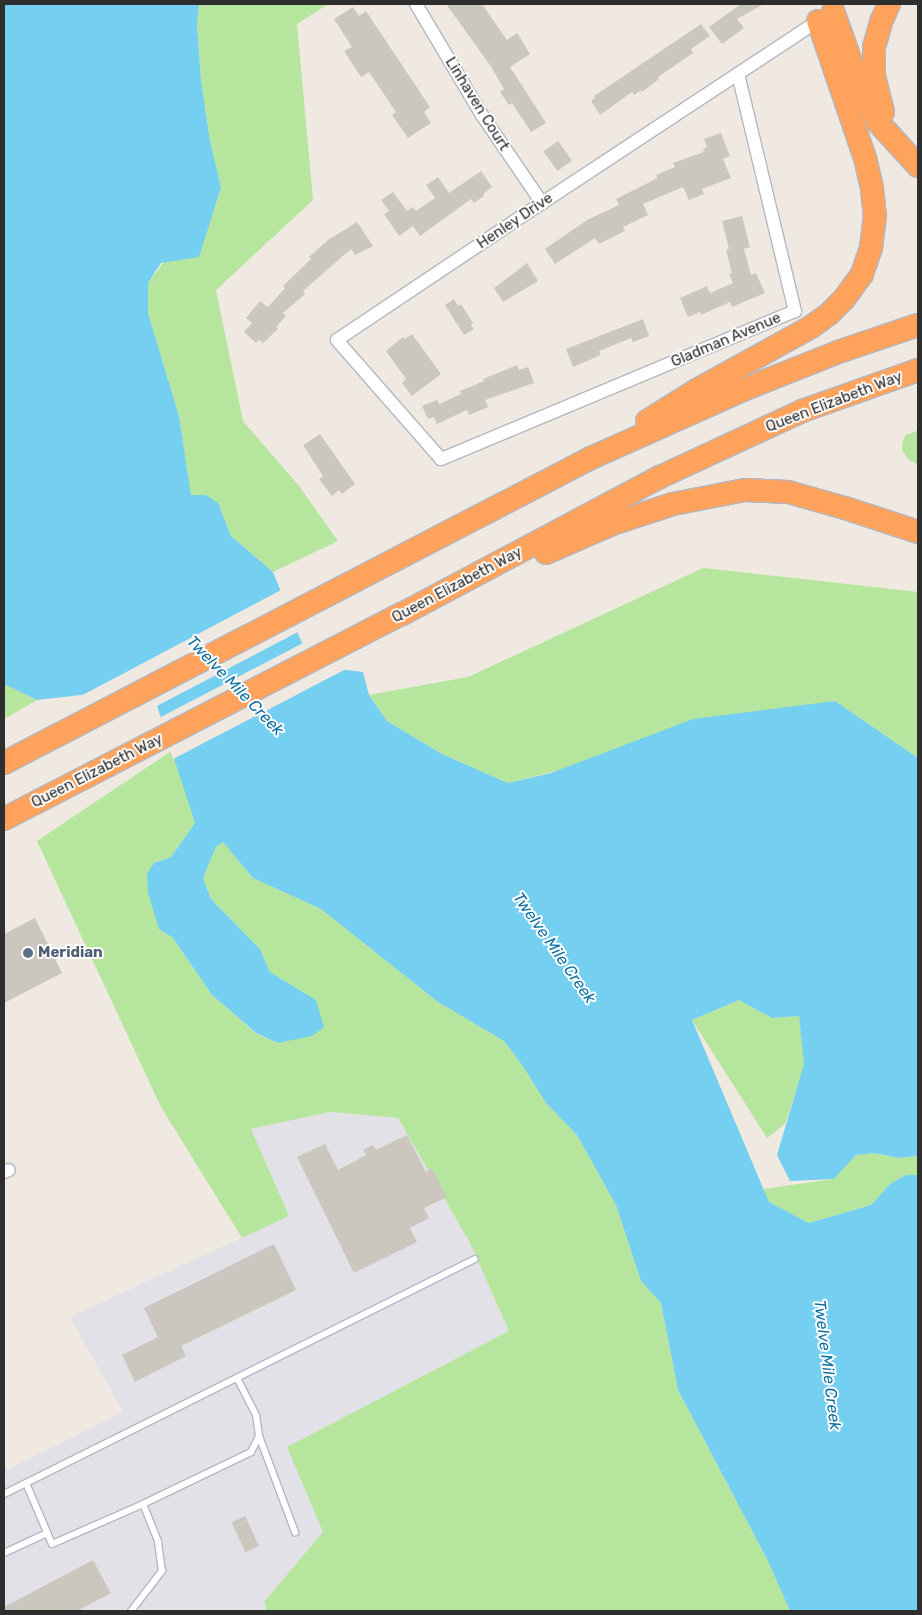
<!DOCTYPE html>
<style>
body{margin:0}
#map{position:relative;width:922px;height:1615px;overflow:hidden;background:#efe9e1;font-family:Rubik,sans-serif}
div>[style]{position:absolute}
.industrial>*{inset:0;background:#e3e1e8}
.green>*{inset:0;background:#b6e59e}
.water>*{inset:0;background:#75cff0}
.pier>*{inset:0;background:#efe9e1}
.building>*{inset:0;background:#cbc7bf;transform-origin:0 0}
.roads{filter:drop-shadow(1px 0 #b4b7c1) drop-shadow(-1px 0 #b4b7c1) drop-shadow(0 1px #b4b7c1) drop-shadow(0 -1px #b4b7c1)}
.lane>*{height:6px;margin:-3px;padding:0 3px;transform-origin:3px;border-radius:3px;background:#fff}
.street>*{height:12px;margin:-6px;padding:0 6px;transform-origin:6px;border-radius:6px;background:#fff}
.highway>*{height:22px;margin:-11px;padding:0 11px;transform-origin:11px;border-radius:11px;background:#ffa35c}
.dots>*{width:14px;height:14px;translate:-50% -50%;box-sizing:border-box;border:2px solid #fff;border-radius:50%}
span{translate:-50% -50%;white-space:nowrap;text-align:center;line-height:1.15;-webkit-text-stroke:4px #fff;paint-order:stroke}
.street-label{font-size:15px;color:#2e2e2e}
.service-label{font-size:15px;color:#4e5e75;font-weight:700}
.left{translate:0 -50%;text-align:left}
.water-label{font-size:16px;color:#0d6fa3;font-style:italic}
.frame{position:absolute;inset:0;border:5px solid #2e2e2e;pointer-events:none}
</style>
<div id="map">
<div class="industrial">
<i style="clip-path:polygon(330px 1112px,398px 1118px,470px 1243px,509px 1331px,287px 1447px,323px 1532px,264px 1602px,267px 1611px,4px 1611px,4px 1471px,123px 1412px,70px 1317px,289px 1216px,251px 1129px)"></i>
</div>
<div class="green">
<i style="clip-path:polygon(199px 4px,328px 4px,297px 24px,313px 200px,216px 290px,243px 421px,299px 486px,338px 541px,273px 572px,231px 536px,218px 503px,206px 496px,191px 496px,179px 416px,148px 313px,148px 283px,221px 187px,210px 141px,201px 80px,197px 25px)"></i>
<i style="clip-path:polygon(917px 431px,918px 465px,908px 459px,902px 450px,903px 440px,906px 435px)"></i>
<i style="clip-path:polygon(703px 568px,918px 592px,918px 758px,835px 701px,508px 783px,442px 754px,387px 721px,369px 695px,468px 677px)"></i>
<i style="clip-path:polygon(4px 684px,37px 700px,4px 719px)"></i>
<i style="clip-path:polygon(173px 750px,195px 823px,171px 857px,154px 863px,159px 929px,173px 938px,212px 995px,255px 1033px,278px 1043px,316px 1000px,270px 972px,260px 949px,211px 899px,203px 878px,216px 847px,223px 842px,253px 878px,321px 909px,438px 1002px,504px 1041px,522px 1065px,546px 1103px,577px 1135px,616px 1205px,641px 1281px,661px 1303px,678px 1390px,768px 1561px,790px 1611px,267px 1611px,264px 1602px,323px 1532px,287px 1447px,509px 1331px,470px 1243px,398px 1118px,330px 1112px,251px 1129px,289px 1216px,242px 1238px,161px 1107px,37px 841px)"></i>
<i style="clip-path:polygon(739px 1000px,772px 1018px,799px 1016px,805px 1064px,785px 1124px,767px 1138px,692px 1020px)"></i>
<i style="clip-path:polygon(875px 1153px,898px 1158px,918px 1156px,918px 1175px,906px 1175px,890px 1184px,871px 1205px,809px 1223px,769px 1202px,763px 1189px,834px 1179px,856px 1155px)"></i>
</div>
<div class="water">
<i style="clip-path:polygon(4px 4px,199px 4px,197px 25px,201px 80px,210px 141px,221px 187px,199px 257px,161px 263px,148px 283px,148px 313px,179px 416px,191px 495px,206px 495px,218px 503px,231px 536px,273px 572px,301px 641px,322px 667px,363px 672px,369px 695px,387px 721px,442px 754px,508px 783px,551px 773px,693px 719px,835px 701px,918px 758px,918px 1156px,898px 1158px,875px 1153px,856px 1155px,834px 1179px,790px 1181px,777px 1155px,804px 1064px,799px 1016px,772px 1018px,739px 1000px,692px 1020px,769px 1202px,809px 1223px,871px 1205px,890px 1184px,906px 1175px,918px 1175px,918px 1611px,790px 1611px,768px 1561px,678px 1390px,661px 1303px,641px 1281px,616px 1205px,577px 1135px,546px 1103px,522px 1065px,504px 1041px,438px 1002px,321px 909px,253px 878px,223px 842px,216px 847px,203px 878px,211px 899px,260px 949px,270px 972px,316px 1000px,324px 1027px,312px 1036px,278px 1043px,256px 1033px,212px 995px,173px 938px,159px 929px,148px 893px,147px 874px,154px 863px,171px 857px,195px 823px,151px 687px,37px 700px,4px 684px)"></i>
</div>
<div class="pier">
<i style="clip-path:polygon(283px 589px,300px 631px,155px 707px,150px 690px,77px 698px)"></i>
<i style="clip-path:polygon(305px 642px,323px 665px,348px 668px,173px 759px,159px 718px)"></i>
</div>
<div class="building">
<i style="clip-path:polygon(446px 4px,482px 4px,507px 40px,517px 33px,530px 54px,510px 67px,546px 123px,531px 132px,512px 103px,509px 105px,500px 92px,504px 89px,490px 65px)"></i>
<i style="clip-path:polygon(741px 4px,764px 4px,737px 19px,744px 28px,722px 44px,709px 27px)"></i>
<i style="clip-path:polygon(353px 7px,359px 16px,366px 11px,430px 107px,424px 112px,431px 123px,408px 138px,392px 115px,396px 112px,369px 72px,361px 77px,344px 51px,352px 47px,334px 19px)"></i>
<i style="clip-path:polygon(701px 24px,710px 36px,691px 49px,693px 53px,658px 77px,659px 79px,642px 92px,641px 90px,634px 95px,632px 92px,600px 115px,591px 101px,595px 98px,594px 96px)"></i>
<i style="clip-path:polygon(721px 133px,730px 156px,723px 159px,731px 178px,702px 189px,704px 194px,689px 200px,683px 187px,643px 204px,648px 215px,623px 227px,625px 231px,599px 244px,595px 238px,555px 264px,545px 249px,587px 220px,619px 205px,616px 199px,652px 181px,657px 178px,656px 175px,675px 167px,673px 163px,704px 152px,703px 149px,707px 147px,704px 139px)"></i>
<i style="left:558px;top:141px;width:24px;height:18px;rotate:54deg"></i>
<i style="clip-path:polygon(481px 171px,492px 187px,483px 194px,484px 196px,474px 203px,471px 199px,420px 236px,413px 226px,399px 236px,384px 214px,389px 211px,381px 200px,393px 192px,407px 211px,413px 207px,416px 211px,435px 198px,426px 185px,438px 177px,449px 193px)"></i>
<i style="clip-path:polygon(742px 216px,750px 247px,744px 249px,751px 275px,756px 273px,765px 293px,732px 307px,730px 302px,701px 315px,700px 312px,688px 317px,680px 298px,707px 286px,710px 293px,733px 283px,729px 274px,732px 273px,726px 250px,729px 249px,722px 221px)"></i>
<i style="clip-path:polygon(357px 222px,373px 246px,355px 255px,351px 249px,303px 291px,305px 294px,283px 313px,286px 316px,276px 327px,278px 329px,263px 343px,259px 340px,256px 343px,244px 332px,252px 323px,246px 318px,260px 301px,268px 307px,285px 288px,283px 286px,311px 259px,309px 257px,328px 240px)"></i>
<i style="clip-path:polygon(527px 263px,538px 281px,503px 302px,494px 288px)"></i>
<i style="clip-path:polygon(454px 299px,458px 306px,461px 304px,473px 323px,471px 325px,474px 329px,464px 335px,445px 305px)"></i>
<i style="clip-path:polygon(643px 319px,649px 336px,633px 342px,631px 338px,599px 351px,601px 355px,573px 367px,566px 349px)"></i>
<i style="clip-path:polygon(412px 334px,441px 374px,412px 396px,402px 383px,406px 379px,386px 351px,403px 337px,405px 339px)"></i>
<i style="clip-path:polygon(517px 365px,519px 370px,528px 367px,534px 383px,485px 400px,488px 407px,469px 415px,467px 410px,437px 424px,434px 417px,428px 419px,422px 406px,437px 400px,439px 404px,461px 394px,460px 391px,484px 381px,483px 379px)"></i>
<i style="clip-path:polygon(320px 434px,355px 484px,342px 494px,339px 490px,332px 496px,319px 479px,323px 476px,303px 445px)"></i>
<i style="clip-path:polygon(35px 918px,62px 973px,4px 1003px,4px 934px)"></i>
<i style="clip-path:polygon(407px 1135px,426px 1172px,432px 1168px,447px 1197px,424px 1208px,429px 1218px,410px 1228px,417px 1242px,354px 1273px,297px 1157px,325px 1144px,338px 1170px,366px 1155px,363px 1150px,373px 1145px,376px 1150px)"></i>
<i style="clip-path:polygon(274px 1244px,296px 1290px,181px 1346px,186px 1356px,135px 1382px,122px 1355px,158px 1337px,144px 1308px)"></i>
<i style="left:245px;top:1516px;width:33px;height:15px;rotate:65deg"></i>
<i style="clip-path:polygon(93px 1560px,111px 1593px,77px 1611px,4px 1611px,4px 1607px)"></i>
</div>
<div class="roads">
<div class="lane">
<i style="left:259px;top:1436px;width:103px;rotate:69.4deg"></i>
<i style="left:26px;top:1483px;width:66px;rotate:66.9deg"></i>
<i style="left:52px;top:1544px;width:99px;rotate:-23.7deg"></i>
<i style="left:143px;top:1504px;width:120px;rotate:-25.7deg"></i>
<i style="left:251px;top:1452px;width:18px;rotate:-63deg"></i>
<i style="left:259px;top:1436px;width:21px;rotate:-98deg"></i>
<i style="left:256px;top:1415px;width:42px;rotate:-117.2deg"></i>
<i style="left:4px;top:1494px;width:526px;rotate:-26.52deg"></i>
<i style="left:4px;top:1553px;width:47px;rotate:-24.9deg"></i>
<i style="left:131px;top:1611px;width:51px;rotate:-52.2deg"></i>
<i style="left:162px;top:1571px;width:30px;rotate:-98deg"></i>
<i style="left:158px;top:1541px;width:40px;rotate:-112deg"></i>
</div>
<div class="street">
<i style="left:416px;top:4px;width:129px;rotate:59.3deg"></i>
<i style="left:482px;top:115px;width:107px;rotate:55.7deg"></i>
<i style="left:738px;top:74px;width:244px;rotate:76.5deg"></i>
<i style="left:795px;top:311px;width:384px;rotate:157.3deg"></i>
<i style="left:441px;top:459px;width:158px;rotate:-131.2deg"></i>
<i style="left:337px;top:340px;width:247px;rotate:-33.8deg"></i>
<i style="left:542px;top:203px;width:307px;rotate:-33.4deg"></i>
<i style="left:798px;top:34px;width:24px;rotate:-33deg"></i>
<i style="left:4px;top:1172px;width:5px;rotate:-22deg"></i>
</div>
<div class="highway">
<i style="left:833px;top:11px;width:81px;rotate:70.4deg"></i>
<i style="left:860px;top:87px;width:38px;rotate:63deg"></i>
<i style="left:877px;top:121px;width:61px;rotate:47.7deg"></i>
<i style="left:883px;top:112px;width:38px;rotate:-104deg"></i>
<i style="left:874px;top:75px;width:28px;rotate:-90deg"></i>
<i style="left:874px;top:47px;width:26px;rotate:-74deg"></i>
<i style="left:881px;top:22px;width:20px;rotate:-66deg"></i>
<i style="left:647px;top:421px;width:59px;rotate:-31.8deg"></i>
<i style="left:697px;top:390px;width:130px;rotate:-28.9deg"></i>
<i style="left:811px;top:327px;width:22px;rotate:-36deg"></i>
<i style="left:829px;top:314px;width:21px;rotate:-45deg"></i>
<i style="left:844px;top:299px;width:31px;rotate:-54deg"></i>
<i style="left:862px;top:274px;width:28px;rotate:-71deg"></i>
<i style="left:871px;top:248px;width:31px;rotate:-83deg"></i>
<i style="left:875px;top:217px;width:29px;rotate:-96deg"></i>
<i style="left:872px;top:188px;width:28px;rotate:-103deg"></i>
<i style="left:866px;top:161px;width:148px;rotate:-108.9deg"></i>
<i style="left:546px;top:553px;width:72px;rotate:-23.7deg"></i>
<i style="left:612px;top:524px;width:64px;rotate:-18.2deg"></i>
<i style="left:673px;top:504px;width:73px;rotate:-11deg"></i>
<i style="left:745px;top:490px;width:43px;rotate:2.7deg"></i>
<i style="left:788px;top:492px;width:59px;rotate:15.7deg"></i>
<i style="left:845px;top:508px;width:77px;rotate:18.2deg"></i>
<i style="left:4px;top:763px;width:662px;rotate:-27.46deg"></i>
<i style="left:591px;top:458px;width:169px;rotate:-24.1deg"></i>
<i style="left:745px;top:389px;width:103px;rotate:-21.6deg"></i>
<i style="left:841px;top:351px;width:81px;rotate:-18.7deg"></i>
<i style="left:4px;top:819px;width:448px;rotate:-27.3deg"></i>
<i style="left:402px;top:614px;width:292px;rotate:-28deg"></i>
<i style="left:660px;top:477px;width:157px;rotate:-24.9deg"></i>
<i style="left:802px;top:411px;width:123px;rotate:-19.5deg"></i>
</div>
</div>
<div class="dots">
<i style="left:28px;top:953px;background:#5c6f8a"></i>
</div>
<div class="street-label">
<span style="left:477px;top:104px;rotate:58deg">Linhaven Court</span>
<span style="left:515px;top:221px;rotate:-34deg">Henley Drive</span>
<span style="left:726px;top:340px;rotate:-23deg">Gladman Avenue</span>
<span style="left:834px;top:402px;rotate:-21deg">Queen Elizabeth Way</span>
<span style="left:457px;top:585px;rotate:-28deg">Queen Elizabeth Way</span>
<span style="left:97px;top:771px;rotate:-27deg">Queen Elizabeth Way</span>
</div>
<div class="service-label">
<span class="left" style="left:38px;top:953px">Meridian</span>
</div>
<div class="water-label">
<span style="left:235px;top:686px;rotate:46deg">Twelve Mile Creek</span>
<span style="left:554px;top:948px;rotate:55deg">Twelve Mile Creek</span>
<span style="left:827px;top:1365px;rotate:83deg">Twelve Mile Creek</span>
</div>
<div class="frame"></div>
</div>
